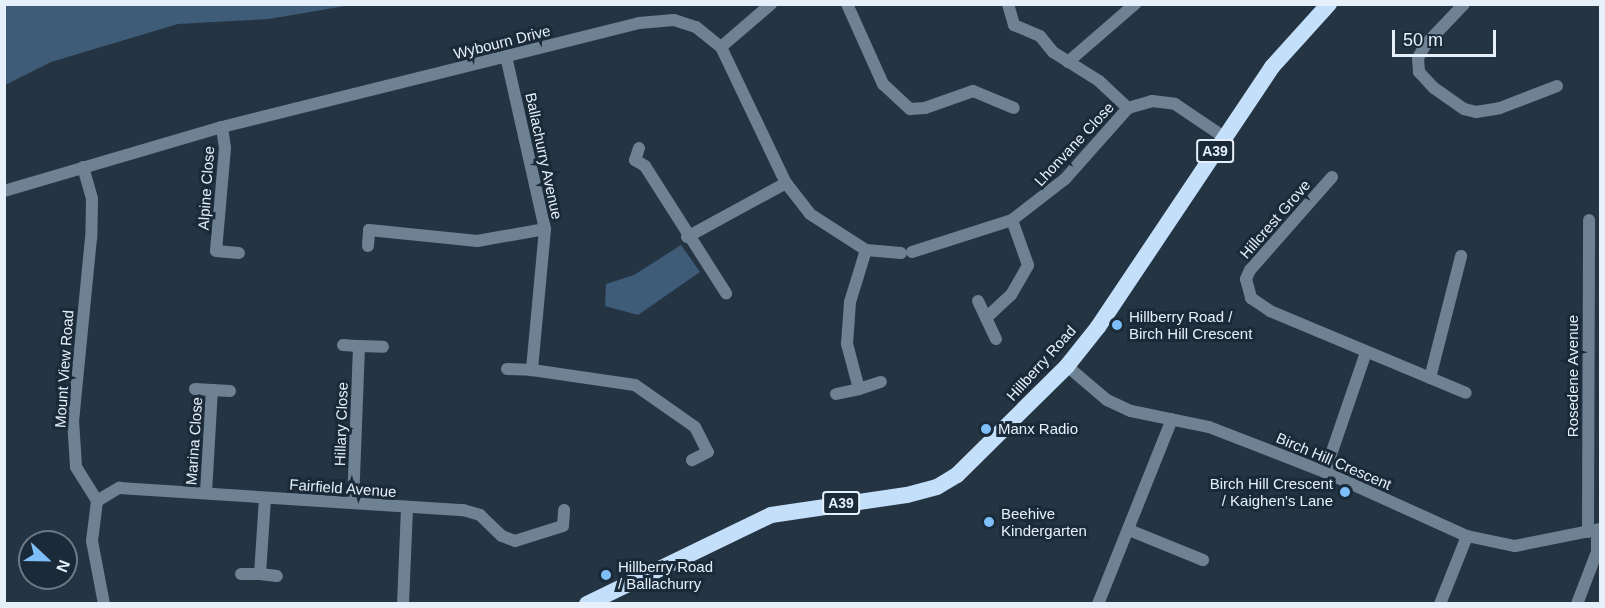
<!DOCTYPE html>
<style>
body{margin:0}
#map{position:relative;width:1605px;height:608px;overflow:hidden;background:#253442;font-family:Helvetica,sans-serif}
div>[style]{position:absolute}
.green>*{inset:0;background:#3e5b77}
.minor>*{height:12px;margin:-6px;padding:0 6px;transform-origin:6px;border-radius:6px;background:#6f8294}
.trunk>*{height:16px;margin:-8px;padding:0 8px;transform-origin:8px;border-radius:8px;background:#c3dffa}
.dots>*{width:16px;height:16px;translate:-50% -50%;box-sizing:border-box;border:3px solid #1b2a38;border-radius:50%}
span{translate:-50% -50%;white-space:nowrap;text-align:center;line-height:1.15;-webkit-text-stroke:6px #1b2a38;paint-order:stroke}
.shield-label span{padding:2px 4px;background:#1b2a38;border:2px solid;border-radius:4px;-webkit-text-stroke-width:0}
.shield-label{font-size:14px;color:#e6f0fa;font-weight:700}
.street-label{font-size:15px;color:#e6f0fa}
.poi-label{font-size:15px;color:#e6f0fa}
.left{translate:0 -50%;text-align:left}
.right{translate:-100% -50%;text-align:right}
.frame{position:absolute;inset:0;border:6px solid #e6f0fa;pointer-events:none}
.north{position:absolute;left:18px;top:530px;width:60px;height:60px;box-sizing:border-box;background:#1b2a38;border:2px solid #6c7986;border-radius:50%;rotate:112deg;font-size:16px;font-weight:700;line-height:24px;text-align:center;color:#e6f0fa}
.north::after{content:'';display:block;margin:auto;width:21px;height:27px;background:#7ebef9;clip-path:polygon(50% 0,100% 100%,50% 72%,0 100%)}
.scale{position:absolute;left:1392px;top:30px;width:104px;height:27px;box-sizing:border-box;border:3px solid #e6f0fa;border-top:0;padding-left:8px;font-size:18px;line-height:21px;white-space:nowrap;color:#e6f0fa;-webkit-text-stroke:4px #1b2a38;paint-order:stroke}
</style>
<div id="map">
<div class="green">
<i style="clip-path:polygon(5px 4px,351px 4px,351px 5px,269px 19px,178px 24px,51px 62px,5px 85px)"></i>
<i style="clip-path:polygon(681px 245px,700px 272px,638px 315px,605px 306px,606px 284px,634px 275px)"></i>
</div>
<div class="minor">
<i style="left:847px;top:4px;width:88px;rotate:65.8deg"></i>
<i style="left:883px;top:84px;width:37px;rotate:43deg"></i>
<i style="left:910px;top:109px;width:15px;rotate:-4deg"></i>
<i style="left:925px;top:108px;width:51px;rotate:-19.5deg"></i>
<i style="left:973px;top:91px;width:44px;rotate:22.5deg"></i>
<i style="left:1008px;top:4px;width:22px;rotate:74deg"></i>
<i style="left:1014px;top:25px;width:28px;rotate:23deg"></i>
<i style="left:1040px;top:36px;width:21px;rotate:51deg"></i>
<i style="left:1053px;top:52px;width:54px;rotate:32.2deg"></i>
<i style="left:1099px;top:81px;width:40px;rotate:43deg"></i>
<i style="left:1464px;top:4px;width:55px;rotate:133.5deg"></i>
<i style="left:1426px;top:44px;width:16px;rotate:120deg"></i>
<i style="left:1418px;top:58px;width:14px;rotate:86deg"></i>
<i style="left:1419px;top:72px;width:22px;rotate:47deg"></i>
<i style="left:1434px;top:88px;width:37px;rotate:35deg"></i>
<i style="left:1464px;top:109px;width:12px;rotate:14deg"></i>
<i style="left:1476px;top:112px;width:24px;rotate:-9deg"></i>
<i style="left:1500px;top:108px;width:61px;rotate:-21.1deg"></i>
<i style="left:721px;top:47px;width:66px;rotate:-40.7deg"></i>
<i style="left:506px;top:56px;width:177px;rotate:77.3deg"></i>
<i style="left:545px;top:229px;width:142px;rotate:95.3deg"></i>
<i style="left:532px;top:370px;width:104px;rotate:8.3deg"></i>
<i style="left:635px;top:385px;width:73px;rotate:35deg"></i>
<i style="left:695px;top:427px;width:28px;rotate:63deg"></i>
<i style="left:708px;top:452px;width:18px;rotate:153deg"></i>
<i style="left:1068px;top:62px;width:89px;rotate:-40.9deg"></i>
<i style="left:222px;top:127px;width:21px;rotate:82deg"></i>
<i style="left:225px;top:148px;width:103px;rotate:95deg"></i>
<i style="left:216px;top:251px;width:23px;rotate:5deg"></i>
<i style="left:639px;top:148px;width:13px;rotate:108deg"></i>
<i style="left:635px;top:160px;width:12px;rotate:31deg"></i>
<i style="left:645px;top:166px;width:151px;rotate:57.5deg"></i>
<i style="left:83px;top:167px;width:33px;rotate:74deg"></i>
<i style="left:92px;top:199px;width:39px;rotate:91deg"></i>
<i style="left:91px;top:238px;width:183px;rotate:95.6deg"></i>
<i style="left:73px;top:420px;width:47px;rotate:86.3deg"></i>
<i style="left:76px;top:467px;width:40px;rotate:58deg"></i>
<i style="left:97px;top:501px;width:40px;rotate:97.1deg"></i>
<i style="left:92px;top:541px;width:64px;rotate:79.2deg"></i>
<i style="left:1332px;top:177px;width:124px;rotate:131.4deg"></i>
<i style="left:1250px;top:270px;width:10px;rotate:114deg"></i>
<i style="left:1246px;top:279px;width:20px;rotate:75deg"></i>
<i style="left:1251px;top:298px;width:23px;rotate:34deg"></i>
<i style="left:1270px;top:311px;width:212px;rotate:22.7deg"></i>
<i style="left:4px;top:191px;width:227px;rotate:-16.4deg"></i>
<i style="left:222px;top:127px;width:430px;rotate:-14deg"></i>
<i style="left:639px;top:23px;width:35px;rotate:-5deg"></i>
<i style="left:674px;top:20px;width:23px;rotate:18deg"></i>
<i style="left:696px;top:27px;width:32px;rotate:39deg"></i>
<i style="left:721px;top:47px;width:151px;rotate:64.5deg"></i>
<i style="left:786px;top:183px;width:39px;rotate:52deg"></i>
<i style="left:810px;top:214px;width:67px;rotate:32.7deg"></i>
<i style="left:866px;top:250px;width:35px;rotate:5deg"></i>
<i style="left:687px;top:237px;width:113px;rotate:-28.6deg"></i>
<i style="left:368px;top:246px;width:16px;rotate:-86deg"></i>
<i style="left:369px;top:230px;width:109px;rotate:5.8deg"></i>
<i style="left:477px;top:241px;width:69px;rotate:-10deg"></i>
<i style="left:912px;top:252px;width:105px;rotate:-17.7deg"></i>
<i style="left:1012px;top:220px;width:67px;rotate:-37.7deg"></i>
<i style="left:1065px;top:179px;width:95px;rotate:-48.4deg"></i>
<i style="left:1128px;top:108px;width:25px;rotate:-16deg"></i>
<i style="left:1152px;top:101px;width:23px;rotate:7deg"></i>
<i style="left:1175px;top:104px;width:59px;rotate:34deg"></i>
<i style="left:978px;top:301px;width:42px;rotate:64.7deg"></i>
<i style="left:986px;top:318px;width:34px;rotate:-43deg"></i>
<i style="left:1011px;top:295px;width:34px;rotate:-60deg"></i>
<i style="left:1028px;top:265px;width:48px;rotate:-109.6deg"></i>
<i style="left:343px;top:345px;width:16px;rotate:4deg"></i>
<i style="left:1067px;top:366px;width:52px;rotate:40.4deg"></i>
<i style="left:1107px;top:400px;width:26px;rotate:25deg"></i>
<i style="left:1131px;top:411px;width:80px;rotate:11.6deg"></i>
<i style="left:1209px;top:427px;width:124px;rotate:21.2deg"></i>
<i style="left:1325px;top:472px;width:156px;rotate:24.3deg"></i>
<i style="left:1467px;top:536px;width:49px;rotate:11.8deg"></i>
<i style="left:1515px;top:546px;width:87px;rotate:-11.3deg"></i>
<i style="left:507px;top:369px;width:25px;rotate:2deg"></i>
<i style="left:1430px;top:378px;width:126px;rotate:-75.7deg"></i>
<i style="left:195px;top:389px;width:17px;rotate:3deg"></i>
<i style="left:859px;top:389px;width:23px;rotate:-18deg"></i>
<i style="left:836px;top:394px;width:24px;rotate:-12deg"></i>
<i style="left:859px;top:389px;width:47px;rotate:-104.9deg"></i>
<i style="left:847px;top:344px;width:42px;rotate:-85.9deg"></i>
<i style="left:850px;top:302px;width:54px;rotate:-72.9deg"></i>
<i style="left:1325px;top:472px;width:127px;rotate:-71.1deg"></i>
<i style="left:206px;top:493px;width:103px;rotate:-86.7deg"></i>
<i style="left:212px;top:390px;width:18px;rotate:3deg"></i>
<i style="left:97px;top:501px;width:26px;rotate:-31deg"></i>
<i style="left:119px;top:488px;width:345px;rotate:3.7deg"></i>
<i style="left:463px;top:510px;width:18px;rotate:16deg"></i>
<i style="left:480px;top:515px;width:30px;rotate:44deg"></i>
<i style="left:502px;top:536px;width:14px;rotate:21deg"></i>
<i style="left:515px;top:541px;width:50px;rotate:-17.4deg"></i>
<i style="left:563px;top:526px;width:16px;rotate:-86deg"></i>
<i style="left:353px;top:503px;width:157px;rotate:-87.8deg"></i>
<i style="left:359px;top:346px;width:24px;rotate:2deg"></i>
<i style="left:1129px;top:530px;width:80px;rotate:22.1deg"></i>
<i style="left:1588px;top:532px;width:312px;rotate:-89.8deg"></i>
<i style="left:241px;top:574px;width:19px"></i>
<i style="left:260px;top:574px;width:76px;rotate:-86.2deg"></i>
<i style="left:260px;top:574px;width:17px;rotate:7deg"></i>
<i style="left:403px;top:604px;width:97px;rotate:-87.6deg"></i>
<i style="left:1098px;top:604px;width:199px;rotate:-68.2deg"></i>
<i style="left:1440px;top:604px;width:73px;rotate:-68.3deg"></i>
<i style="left:1577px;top:604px;width:56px;rotate:-69deg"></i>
<i style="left:1597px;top:552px;width:22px;rotate:-90deg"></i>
</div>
<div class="trunk">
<i style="left:587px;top:604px;width:204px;rotate:-25.8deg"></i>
<i style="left:771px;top:515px;width:137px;rotate:-8.4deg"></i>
<i style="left:907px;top:495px;width:31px;rotate:-15deg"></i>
<i style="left:937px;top:487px;width:23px;rotate:-31deg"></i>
<i style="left:957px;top:475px;width:155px;rotate:-44.7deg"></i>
<i style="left:1067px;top:366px;width:50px;rotate:-51.5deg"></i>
<i style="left:1098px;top:327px;width:313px;rotate:-56.2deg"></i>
<i style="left:1272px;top:67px;width:85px;rotate:-47.9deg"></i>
</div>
<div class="dots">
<i style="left:1117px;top:325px;background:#7ebef9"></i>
<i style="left:986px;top:429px;background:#7ebef9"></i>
<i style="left:1345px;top:492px;background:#7ebef9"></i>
<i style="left:989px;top:522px;background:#7ebef9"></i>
<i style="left:606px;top:575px;background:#7ebef9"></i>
</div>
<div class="shield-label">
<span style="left:1215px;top:151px">A39</span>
<span style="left:841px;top:503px">A39</span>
</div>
<div class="street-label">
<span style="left:502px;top:42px;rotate:-14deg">Wybourn Drive</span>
<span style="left:1074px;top:144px;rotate:-47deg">Lhonvane Close</span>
<span style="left:544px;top:156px;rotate:78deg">Ballachurry Avenue</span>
<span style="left:206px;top:188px;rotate:-86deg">Alpine Close</span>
<span style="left:1275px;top:219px;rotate:-49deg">Hillcrest Grove</span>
<span style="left:1041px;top:363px;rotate:-48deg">Hillberry Road</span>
<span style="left:64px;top:369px;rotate:-86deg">Mount View Road</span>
<span style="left:1573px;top:376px;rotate:-90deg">Rosedene Avenue</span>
<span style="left:341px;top:424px;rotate:-88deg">Hillary Close</span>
<span style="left:194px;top:441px;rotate:-86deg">Marina Close</span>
<span style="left:1334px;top:461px;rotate:23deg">Birch Hill Crescent</span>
<span style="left:343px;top:488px;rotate:4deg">Fairfield Avenue</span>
</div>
<div class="poi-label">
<span class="left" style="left:1129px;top:325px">Hillberry Road /<br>Birch Hill Crescent</span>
<span class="left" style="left:998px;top:429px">Manx Radio</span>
<span class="right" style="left:1333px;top:492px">Birch Hill Crescent<br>/ Kaighen's Lane</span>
<span class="left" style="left:1001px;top:522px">Beehive<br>Kindergarten</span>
<span class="left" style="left:618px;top:575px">Hillberry Road<br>/ Ballachurry</span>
</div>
<div class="frame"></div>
<div class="north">N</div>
<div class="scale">50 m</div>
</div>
